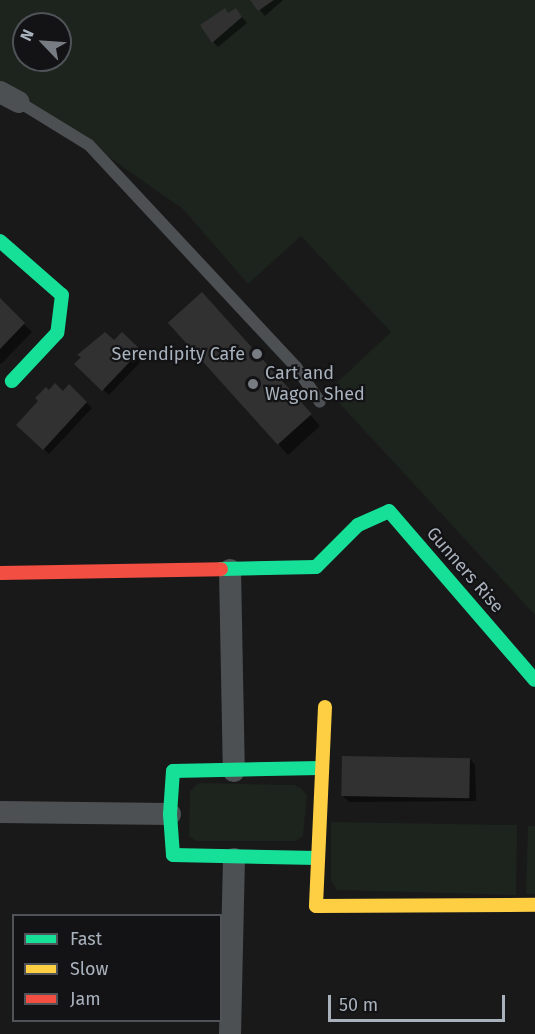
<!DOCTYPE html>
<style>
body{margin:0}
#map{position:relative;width:535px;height:1034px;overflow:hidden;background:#19191a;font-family:"Fira Sans",sans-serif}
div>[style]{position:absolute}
.green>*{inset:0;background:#1c241d}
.shadow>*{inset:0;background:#0007}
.building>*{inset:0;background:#313132;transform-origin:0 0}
.lane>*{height:12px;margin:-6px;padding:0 6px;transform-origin:6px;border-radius:6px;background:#4d5053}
.street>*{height:22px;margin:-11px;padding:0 11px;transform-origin:11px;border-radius:11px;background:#4d5053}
.fast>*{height:14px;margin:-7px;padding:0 7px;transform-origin:7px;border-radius:7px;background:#16e098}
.slow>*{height:14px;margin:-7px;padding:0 7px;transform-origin:7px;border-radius:7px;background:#ffcf43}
.jam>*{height:14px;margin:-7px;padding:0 7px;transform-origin:7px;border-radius:7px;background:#f24e42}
.dots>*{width:16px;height:16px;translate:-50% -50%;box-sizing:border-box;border:3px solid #131316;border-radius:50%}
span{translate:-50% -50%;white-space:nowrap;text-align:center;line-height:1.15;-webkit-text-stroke:4.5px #131316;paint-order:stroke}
.poi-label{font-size:18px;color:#a9b2bc}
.right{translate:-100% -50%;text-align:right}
.left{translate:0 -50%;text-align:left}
.street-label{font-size:18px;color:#a9b2bc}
.legend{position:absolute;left:12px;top:914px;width:210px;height:108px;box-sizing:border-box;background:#131316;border:2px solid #4f5358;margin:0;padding:8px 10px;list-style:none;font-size:18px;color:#a9b2bc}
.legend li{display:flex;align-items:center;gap:12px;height:30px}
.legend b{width:30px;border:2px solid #4f5358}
.north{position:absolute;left:12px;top:12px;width:60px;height:60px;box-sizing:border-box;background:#131316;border:2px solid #4f5358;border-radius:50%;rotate:295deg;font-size:16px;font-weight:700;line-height:24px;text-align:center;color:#a9b2bc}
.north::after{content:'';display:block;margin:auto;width:21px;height:27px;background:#777c83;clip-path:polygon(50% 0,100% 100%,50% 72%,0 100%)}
.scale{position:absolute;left:328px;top:995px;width:177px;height:27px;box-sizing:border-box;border:3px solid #a9b2bc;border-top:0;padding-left:8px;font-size:18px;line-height:21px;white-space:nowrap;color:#a9b2bc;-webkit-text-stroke:4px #131316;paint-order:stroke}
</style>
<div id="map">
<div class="green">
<i style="clip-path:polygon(evenodd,0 0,535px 0,535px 615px,328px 391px,391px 332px,301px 236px,248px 284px,183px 209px,0 81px,0 0,24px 24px,60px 24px,60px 60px,24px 60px,24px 24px)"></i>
<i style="clip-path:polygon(199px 783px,294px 785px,302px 789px,307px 796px,303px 836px,296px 841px,196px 841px,189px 836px,190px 791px)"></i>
<i style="clip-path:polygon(331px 822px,517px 825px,516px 895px,337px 890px,331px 881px)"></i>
<i style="clip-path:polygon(528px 826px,535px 826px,535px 894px,526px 894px)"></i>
</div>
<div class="shadow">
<i style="clip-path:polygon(252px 0,283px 0,265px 16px)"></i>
<i style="clip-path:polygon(236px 10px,247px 23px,218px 47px,213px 42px,229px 15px)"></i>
<i style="clip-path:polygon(0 300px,32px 332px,1px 364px,0 363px)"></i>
<i style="clip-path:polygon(212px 304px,320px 426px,288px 455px,278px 444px)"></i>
<i style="clip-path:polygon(122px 334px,145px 357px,109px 395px,76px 364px,89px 345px,114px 342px)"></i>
<i style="clip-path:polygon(69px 387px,92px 408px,49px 454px,18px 425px,49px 392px,63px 393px)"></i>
<i style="clip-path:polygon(470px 759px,475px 765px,476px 801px,349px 802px,343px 796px)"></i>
</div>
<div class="building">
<i style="clip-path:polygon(250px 0,274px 0,258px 11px)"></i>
<i style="clip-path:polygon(225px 8px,228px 13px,236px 8px,242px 17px,212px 43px,200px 25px)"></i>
<i style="left:202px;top:292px;width:164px;height:46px;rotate:48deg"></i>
<i style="clip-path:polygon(0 298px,25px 323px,0 349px)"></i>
<i style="clip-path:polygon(105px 332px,114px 340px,122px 332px,141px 350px,102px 391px,74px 364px,81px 357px,77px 355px)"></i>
<i style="clip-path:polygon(55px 383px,63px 391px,69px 384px,87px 402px,43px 450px,16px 425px,38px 401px,35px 398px,46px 387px,49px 390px)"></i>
<i style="left:342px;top:756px;width:128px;height:40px;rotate:1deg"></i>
</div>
<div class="lane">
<i style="left:19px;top:102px;width:82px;rotate:31.6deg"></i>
<i style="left:89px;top:145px;width:304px;rotate:47deg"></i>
<i style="left:296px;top:367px;width:42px;rotate:55.6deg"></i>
</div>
<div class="street">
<i style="left:0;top:92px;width:21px;rotate:28deg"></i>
<i style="left:230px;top:570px;width:201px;rotate:88.9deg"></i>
<i style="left:0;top:812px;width:170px;rotate:0.7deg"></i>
<i style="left:230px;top:1034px;width:175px;rotate:-88.7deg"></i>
</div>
<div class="fast">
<i style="left:0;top:241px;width:82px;rotate:41.1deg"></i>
<i style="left:62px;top:295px;width:38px;rotate:97deg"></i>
<i style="left:57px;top:333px;width:66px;rotate:133.2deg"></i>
<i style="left:221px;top:569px;width:95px;rotate:-1.2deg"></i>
<i style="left:316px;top:567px;width:59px;rotate:-45deg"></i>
<i style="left:358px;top:525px;width:34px;rotate:-24deg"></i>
<i style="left:389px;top:511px;width:223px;rotate:49.2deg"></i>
<i style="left:317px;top:858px;width:144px;rotate:-178.8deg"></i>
<i style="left:173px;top:855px;width:41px;rotate:-94.2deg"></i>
<i style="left:170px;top:814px;width:43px;rotate:-86deg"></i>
<i style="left:173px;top:771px;width:147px;rotate:-1.2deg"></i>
</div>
<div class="slow">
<i style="left:325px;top:707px;width:199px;rotate:92.6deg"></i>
<i style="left:316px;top:906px;width:219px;rotate:-0.3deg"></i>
</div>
<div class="jam">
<i style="left:0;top:573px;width:221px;rotate:-1deg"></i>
</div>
<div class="dots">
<i style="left:257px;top:354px;background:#777c83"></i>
<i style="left:253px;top:384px;background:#777c83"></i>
</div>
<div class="poi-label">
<span class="right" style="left:245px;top:354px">Serendipity Cafe</span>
<span class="left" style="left:265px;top:384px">Cart and<br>Wagon Shed</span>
</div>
<div class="street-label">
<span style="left:465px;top:570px;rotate:49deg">Gunners Rise</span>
</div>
<ul class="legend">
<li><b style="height:8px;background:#16e098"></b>Fast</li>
<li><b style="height:8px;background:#ffcf43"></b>Slow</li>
<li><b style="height:8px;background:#f24e42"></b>Jam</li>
</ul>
<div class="north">N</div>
<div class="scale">50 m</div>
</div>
